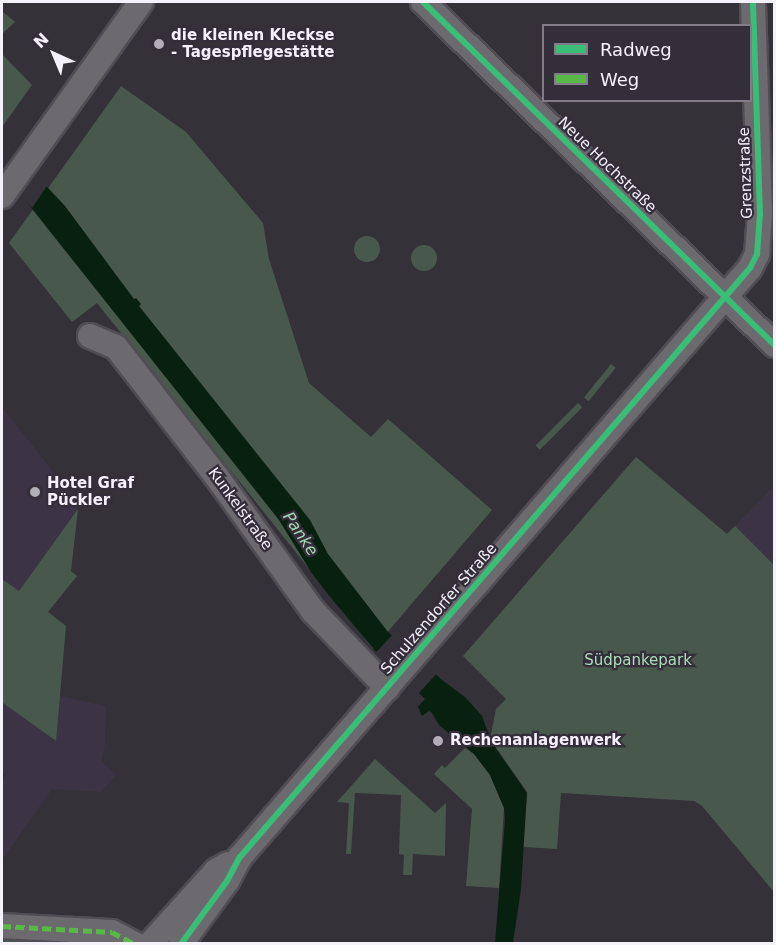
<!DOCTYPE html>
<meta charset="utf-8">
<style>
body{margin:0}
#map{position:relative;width:776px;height:945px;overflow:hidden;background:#343138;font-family:"DejaVu Sans",sans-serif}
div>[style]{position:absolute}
.built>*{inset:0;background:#3c3445}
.green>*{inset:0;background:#48584c;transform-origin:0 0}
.round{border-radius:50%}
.water>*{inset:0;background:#082010}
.pier>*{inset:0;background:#343138;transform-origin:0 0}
.roads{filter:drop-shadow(2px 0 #504d54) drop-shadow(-2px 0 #504d54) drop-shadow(0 2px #504d54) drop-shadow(0 -2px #504d54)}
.minor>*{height:24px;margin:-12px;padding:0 12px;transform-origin:12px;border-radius:12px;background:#6c6a6f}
.quiet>*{height:4.5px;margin-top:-2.25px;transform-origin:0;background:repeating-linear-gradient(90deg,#58b947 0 9px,transparent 0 13.5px)}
.cycleway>*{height:6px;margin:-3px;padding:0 3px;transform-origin:3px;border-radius:3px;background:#3abd76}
.dots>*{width:16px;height:16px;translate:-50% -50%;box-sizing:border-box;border:3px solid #342e3b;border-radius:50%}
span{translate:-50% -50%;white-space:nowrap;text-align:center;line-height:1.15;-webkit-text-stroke:4.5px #342e3b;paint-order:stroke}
.poi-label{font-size:15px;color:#f5f1fa;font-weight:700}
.left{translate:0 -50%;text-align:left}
.street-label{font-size:15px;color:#f5f1fa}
.park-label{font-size:15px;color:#aadfb7}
.water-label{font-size:16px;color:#a5d9b2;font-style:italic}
.frame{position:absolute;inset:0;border:3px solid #f5f1fa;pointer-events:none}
.legend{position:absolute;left:542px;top:24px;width:210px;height:78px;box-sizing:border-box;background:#342e3b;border:2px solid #817c87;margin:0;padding:8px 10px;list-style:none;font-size:18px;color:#f5f1fa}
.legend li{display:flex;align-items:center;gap:12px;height:30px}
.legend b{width:30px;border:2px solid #817c87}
.north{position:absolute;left:24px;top:24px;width:60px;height:60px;-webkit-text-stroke:4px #342e3b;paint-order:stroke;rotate:316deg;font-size:16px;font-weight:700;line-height:24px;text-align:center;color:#f5f1fa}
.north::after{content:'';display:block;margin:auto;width:21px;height:27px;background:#f5f1fa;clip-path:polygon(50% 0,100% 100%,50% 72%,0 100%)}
</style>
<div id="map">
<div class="built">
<i style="clip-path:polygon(2px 407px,78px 503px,78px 509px,18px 592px,2px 579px)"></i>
<i style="clip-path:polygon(774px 486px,774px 565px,735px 526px)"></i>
<i style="clip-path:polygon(59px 696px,106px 706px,105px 745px,101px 761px,116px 775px,101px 792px,52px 789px,2px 860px,2px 781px,5px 775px,2px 772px,2px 705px,3px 703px,55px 741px)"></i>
</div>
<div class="green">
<i style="clip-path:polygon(2px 11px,15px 22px,2px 34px)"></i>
<i style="clip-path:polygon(2px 54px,32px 85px,2px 127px)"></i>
<i style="clip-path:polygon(121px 86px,186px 132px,263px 223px,269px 259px,309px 383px,371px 437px,388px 419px,492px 510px,373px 649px,97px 303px,72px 322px,9px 243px)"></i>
<i class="round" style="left:354px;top:236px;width:26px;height:26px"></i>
<i class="round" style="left:411px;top:245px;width:26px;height:26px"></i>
<i style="left:611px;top:364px;width:6px;height:43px;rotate:39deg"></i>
<i style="left:578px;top:403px;width:6px;height:60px;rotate:45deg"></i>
<i style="clip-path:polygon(636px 457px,727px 534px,735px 526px,774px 565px,774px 892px,702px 806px,694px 801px,561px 793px,557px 849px,523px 847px,527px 792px,490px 739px,496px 709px,506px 699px,463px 656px)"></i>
<i style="clip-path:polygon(78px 509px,71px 571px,77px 576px,48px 612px,66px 626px,56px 741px,3px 703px,2px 705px,2px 579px,19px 591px)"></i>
<i style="clip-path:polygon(465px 748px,474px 754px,490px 775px,504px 808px,499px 888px,466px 886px,472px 809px,434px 774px,442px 765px,445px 768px)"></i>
<i style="clip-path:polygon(375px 759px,435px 813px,446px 803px,445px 856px,413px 854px,412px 875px,403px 875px,404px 855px,399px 854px,401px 795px,355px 793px,351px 854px,346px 854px,349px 803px,337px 802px)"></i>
<i style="clip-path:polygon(2px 933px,113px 944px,2px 944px)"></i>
</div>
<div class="water">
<i style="clip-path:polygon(2px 139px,65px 206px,134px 299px,136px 298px,141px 304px,139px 306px,310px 520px,328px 554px,388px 632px,442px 680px,465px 697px,482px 716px,492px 743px,527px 793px,521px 889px,513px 943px,495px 943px,505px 820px,504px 808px,490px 775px,474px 754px,439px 725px,432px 713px,429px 711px,422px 716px,418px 707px,425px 699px,377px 653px,331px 598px,311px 572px,279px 520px,2px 171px)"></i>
</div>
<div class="pier">
<i style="clip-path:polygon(2px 136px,49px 183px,32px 208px,2px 175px)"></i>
<i style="left:394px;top:633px;width:59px;height:29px;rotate:43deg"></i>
</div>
<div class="roads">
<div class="minor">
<i style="left:423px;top:2px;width:491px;rotate:44.3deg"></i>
<i style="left:2px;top:196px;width:239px;rotate:-54.4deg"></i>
<i style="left:90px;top:336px;width:28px;rotate:23deg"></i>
<i style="left:116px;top:347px;width:165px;rotate:52.2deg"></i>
<i style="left:217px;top:477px;width:165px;rotate:54.4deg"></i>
<i style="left:313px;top:611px;width:107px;rotate:46.1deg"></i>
<i style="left:2px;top:926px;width:110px;rotate:3.1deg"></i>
<i style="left:112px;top:932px;width:26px;rotate:28deg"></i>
<i style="left:150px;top:944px;width:98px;rotate:-47.9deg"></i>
<i style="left:216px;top:871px;width:14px;rotate:-30deg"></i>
<i style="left:181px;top:944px;width:78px;rotate:-53.9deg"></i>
<i style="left:227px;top:881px;width:27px;rotate:-62deg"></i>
<i style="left:240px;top:857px;width:779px;rotate:-49.11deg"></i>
<i style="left:750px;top:268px;width:16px;rotate:-63deg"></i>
<i style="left:757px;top:254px;width:40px;rotate:-85.7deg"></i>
<i style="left:760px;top:214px;width:212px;rotate:-91.9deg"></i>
</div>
</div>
<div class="quiet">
<i style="left:2px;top:926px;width:110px;rotate:3.1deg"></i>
<i style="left:112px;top:932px;width:26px;rotate:28deg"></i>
</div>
<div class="cycleway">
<i style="left:423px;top:2px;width:491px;rotate:44.3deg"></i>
<i style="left:181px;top:944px;width:78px;rotate:-53.9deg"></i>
<i style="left:227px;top:881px;width:27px;rotate:-62deg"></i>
<i style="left:240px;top:857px;width:779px;rotate:-49.11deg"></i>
<i style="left:750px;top:268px;width:16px;rotate:-63deg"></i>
<i style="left:757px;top:254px;width:40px;rotate:-85.7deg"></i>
<i style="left:760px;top:214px;width:212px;rotate:-91.9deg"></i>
</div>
<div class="dots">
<i style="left:159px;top:44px;background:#b1aeb6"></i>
<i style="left:35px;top:492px;background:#b1aeb6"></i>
<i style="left:438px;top:741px;background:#b1aeb6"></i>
</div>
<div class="poi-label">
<span class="left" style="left:171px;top:44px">die kleinen Kleckse<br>- Tagespflegestätte</span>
<span class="left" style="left:47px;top:492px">Hotel Graf<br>Pückler</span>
<span class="left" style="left:450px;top:741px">Rechenanlagenwerk</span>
</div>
<div class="street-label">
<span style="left:607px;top:165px;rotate:44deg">Neue Hochstraße</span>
<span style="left:746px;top:173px;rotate:-92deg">Grenzstraße</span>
<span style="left:240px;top:509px;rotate:54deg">Kunkelstraße</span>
<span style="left:439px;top:609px;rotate:-49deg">Schulzendorfer Straße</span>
</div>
<div class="park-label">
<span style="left:638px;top:661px">Südpankepark</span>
</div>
<div class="water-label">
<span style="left:300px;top:534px;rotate:56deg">Panke</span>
</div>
<div class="frame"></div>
<ul class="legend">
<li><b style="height:8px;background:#3abd76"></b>Radweg</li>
<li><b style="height:8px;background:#58b947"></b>Weg</li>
</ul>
<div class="north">N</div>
</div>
